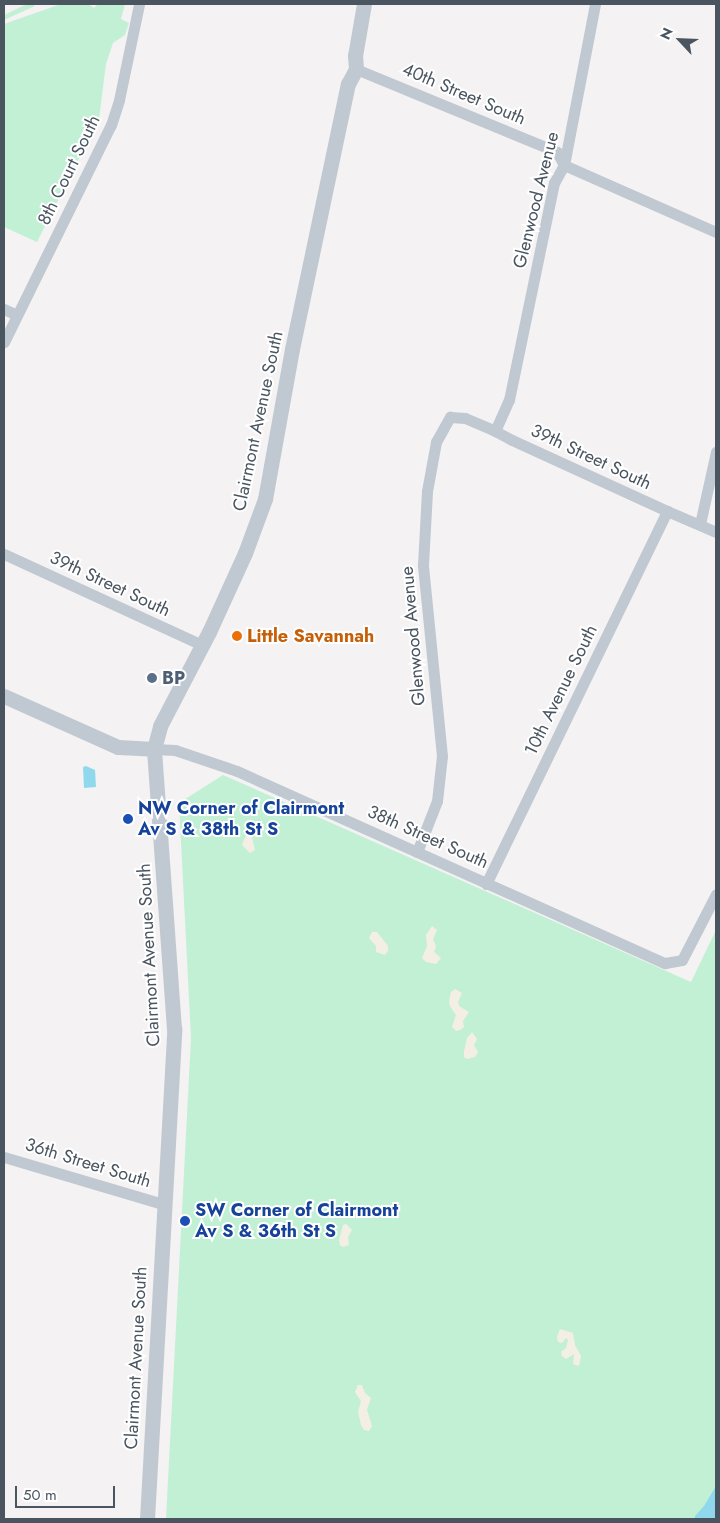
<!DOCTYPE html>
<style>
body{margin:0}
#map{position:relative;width:720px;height:1523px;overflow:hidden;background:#f4f2f2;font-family:Jost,sans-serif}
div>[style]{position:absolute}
.green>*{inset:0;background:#c2f0d4}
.sand>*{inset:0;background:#f4efe4}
.water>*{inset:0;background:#90d9ed}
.minor>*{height:11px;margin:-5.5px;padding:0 5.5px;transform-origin:5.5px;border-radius:5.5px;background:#c0c9d1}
.tertiary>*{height:15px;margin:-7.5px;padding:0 7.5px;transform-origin:7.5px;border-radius:7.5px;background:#c0c9d1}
.dots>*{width:14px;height:14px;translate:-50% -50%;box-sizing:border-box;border:2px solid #fff;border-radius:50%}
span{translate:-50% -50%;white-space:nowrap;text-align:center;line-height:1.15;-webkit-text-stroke:4px #fff;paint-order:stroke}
.street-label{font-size:18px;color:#4a5560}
.food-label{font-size:18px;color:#c56008;font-weight:700}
.left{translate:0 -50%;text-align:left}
.service-label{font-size:18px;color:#4e5e75;font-weight:700}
.transit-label{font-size:18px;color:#164399;font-weight:700}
.frame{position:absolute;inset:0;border:5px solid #4a5560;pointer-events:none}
.north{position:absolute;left:655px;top:15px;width:50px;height:50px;-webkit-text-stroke:4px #fff;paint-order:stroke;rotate:295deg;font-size:14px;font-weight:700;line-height:20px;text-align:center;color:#4a5560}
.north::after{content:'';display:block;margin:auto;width:18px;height:22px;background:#4a5560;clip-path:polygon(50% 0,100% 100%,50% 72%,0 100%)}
.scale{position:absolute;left:15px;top:1486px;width:100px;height:22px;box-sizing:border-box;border:2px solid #4a5560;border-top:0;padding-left:6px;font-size:15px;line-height:18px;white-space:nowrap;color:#4a5560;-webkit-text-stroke:4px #fff;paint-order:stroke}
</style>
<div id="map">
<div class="green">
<i style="clip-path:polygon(27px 4px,33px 4px,35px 6px,4px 20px,4px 15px)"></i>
<i style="clip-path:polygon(61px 4px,88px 4px,94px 8px,98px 4px,125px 4px,121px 19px,129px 23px,125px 35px,113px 43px,106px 64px,99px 119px,37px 242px,4px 227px,4px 24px)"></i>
<i style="clip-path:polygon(223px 775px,691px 982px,716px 930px,716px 1519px,166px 1519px,191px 1038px,179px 803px)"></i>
</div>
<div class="sand">
<i style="clip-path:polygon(251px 834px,255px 850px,250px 853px,242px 845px,246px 835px)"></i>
<i style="clip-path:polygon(432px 926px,437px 930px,433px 939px,436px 946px,434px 952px,441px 958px,436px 964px,426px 962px,422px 958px,427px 946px,426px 935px)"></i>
<i style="clip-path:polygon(372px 932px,377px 932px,388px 946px,388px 951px,385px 955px,376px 952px,376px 946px,369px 938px)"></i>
<i style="clip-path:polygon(455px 989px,462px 993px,458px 1002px,459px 1006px,469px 1012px,463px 1021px,464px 1027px,460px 1030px,456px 1031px,452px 1027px,456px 1015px,450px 1006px,449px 1002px,451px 992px)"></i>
<i style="clip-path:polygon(472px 1032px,477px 1039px,474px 1045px,478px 1052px,475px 1057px,467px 1059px,464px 1057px,464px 1051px,467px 1038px)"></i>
<i style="clip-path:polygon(346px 1224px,352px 1230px,348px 1237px,349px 1245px,343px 1247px,340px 1245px,339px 1240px,343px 1225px)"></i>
<i style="clip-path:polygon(560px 1329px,573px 1333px,575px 1345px,581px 1356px,579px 1366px,573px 1364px,574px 1354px,566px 1359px,562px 1356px,561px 1352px,566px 1348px,568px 1340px,566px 1338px,562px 1343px,558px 1342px,557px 1337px)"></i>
<i style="clip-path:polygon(358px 1385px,362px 1385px,365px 1393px,371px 1398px,367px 1410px,372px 1426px,369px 1431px,364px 1430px,361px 1425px,358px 1412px,361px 1401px,355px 1392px)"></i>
</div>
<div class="water">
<i style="clip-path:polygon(86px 766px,95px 770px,96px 787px,84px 788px,83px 767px)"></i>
<i style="clip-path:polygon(716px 1486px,716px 1519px,695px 1519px,695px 1516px,704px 1506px)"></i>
</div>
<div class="minor">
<i style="left:356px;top:69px;width:217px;rotate:22.4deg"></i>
<i style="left:557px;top:152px;width:15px;rotate:62deg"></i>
<i style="left:564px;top:165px;width:166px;rotate:23.8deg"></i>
<i style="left:4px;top:309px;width:14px;rotate:25deg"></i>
<i style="left:4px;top:342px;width:242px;rotate:-63.8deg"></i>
<i style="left:111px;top:125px;width:26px;rotate:-72deg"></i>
<i style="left:119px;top:100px;width:98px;rotate:-78.2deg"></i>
<i style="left:495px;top:431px;width:34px;rotate:-66deg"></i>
<i style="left:509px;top:400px;width:222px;rotate:-78.3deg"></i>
<i style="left:554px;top:183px;width:21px;rotate:-61deg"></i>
<i style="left:564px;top:165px;width:164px;rotate:-79.1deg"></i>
<i style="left:700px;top:524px;width:74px;rotate:-77.5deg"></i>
<i style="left:4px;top:554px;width:218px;rotate:24.7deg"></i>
<i style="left:154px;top:749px;width:21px;rotate:3deg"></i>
<i style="left:175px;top:750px;width:65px;rotate:18.7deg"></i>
<i style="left:237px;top:771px;width:469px;rotate:24.2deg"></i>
<i style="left:665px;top:963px;width:17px;rotate:-10deg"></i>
<i style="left:682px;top:960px;width:74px;rotate:-62.7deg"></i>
<i style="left:417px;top:852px;width:55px;rotate:-68.6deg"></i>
<i style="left:437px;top:801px;width:45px;rotate:-83.7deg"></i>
<i style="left:442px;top:756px;width:192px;rotate:-95.7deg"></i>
<i style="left:423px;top:565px;width:74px;rotate:-86.9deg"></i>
<i style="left:427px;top:491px;width:50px;rotate:-79.6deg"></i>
<i style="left:436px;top:442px;width:29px;rotate:-61deg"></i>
<i style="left:450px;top:417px;width:15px;rotate:4deg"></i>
<i style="left:465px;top:418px;width:33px;rotate:23deg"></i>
<i style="left:495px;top:431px;width:19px;rotate:28deg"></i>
<i style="left:512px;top:440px;width:170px;rotate:24.6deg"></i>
<i style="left:667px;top:511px;width:53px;rotate:23.2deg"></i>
<i style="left:486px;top:884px;width:415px;rotate:-64.1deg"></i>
<i style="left:4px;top:1157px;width:166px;rotate:16.5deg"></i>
</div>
<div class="tertiary">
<i style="left:4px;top:696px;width:125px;rotate:24.1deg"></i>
<i style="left:118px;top:747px;width:36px;rotate:3deg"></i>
<i style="left:147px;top:1519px;width:491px;rotate:-86.8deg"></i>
<i style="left:174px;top:1029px;width:281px;rotate:-94.1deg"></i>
<i style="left:154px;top:749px;width:24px;rotate:-75deg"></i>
<i style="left:160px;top:726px;width:106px;rotate:-62.5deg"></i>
<i style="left:209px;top:632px;width:87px;rotate:-65.5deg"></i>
<i style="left:245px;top:553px;width:58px;rotate:-69.7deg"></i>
<i style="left:265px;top:499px;width:152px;rotate:-79.8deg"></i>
<i style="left:292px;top:349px;width:271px;rotate:-78.1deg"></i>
<i style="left:348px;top:84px;width:17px;rotate:-62deg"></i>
<i style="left:356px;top:69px;width:13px;rotate:-94deg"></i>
<i style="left:355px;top:56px;width:53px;rotate:-80.2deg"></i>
</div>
<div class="dots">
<i style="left:237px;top:636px;background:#e8710a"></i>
<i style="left:152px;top:678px;background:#5c6f8a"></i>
<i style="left:128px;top:819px;background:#1a4fb4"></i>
<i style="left:185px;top:1221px;background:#1a4fb4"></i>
</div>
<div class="street-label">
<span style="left:464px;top:94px;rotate:23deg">40th Street South</span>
<span style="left:69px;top:170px;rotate:-64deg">8th Court South</span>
<span style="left:536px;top:200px;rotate:-76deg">Glenwood Avenue</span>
<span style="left:258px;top:421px;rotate:-78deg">Clairmont Avenue South</span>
<span style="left:591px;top:457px;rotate:25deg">39th Street South</span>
<span style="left:110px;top:584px;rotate:25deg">39th Street South</span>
<span style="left:413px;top:636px;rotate:-95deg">Glenwood Avenue</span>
<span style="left:561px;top:690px;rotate:-64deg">10th Avenue South</span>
<span style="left:428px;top:837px;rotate:24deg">38th Street South</span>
<span style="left:149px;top:955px;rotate:-93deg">Clairmont Avenue South</span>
<span style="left:88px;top:1163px;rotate:17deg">36th Street South</span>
<span style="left:136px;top:1358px;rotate:-87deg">Clairmont Avenue South</span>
</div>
<div class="food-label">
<span class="left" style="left:247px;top:636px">Little Savannah</span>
</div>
<div class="service-label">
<span class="left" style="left:162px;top:678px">BP</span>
</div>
<div class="transit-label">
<span class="left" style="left:138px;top:819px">NW Corner of Clairmont<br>Av S &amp; 38th St S</span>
<span class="left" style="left:195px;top:1221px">SW Corner of Clairmont<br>Av S &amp; 36th St S</span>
</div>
<div class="frame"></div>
<div class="north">N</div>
<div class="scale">50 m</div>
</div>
